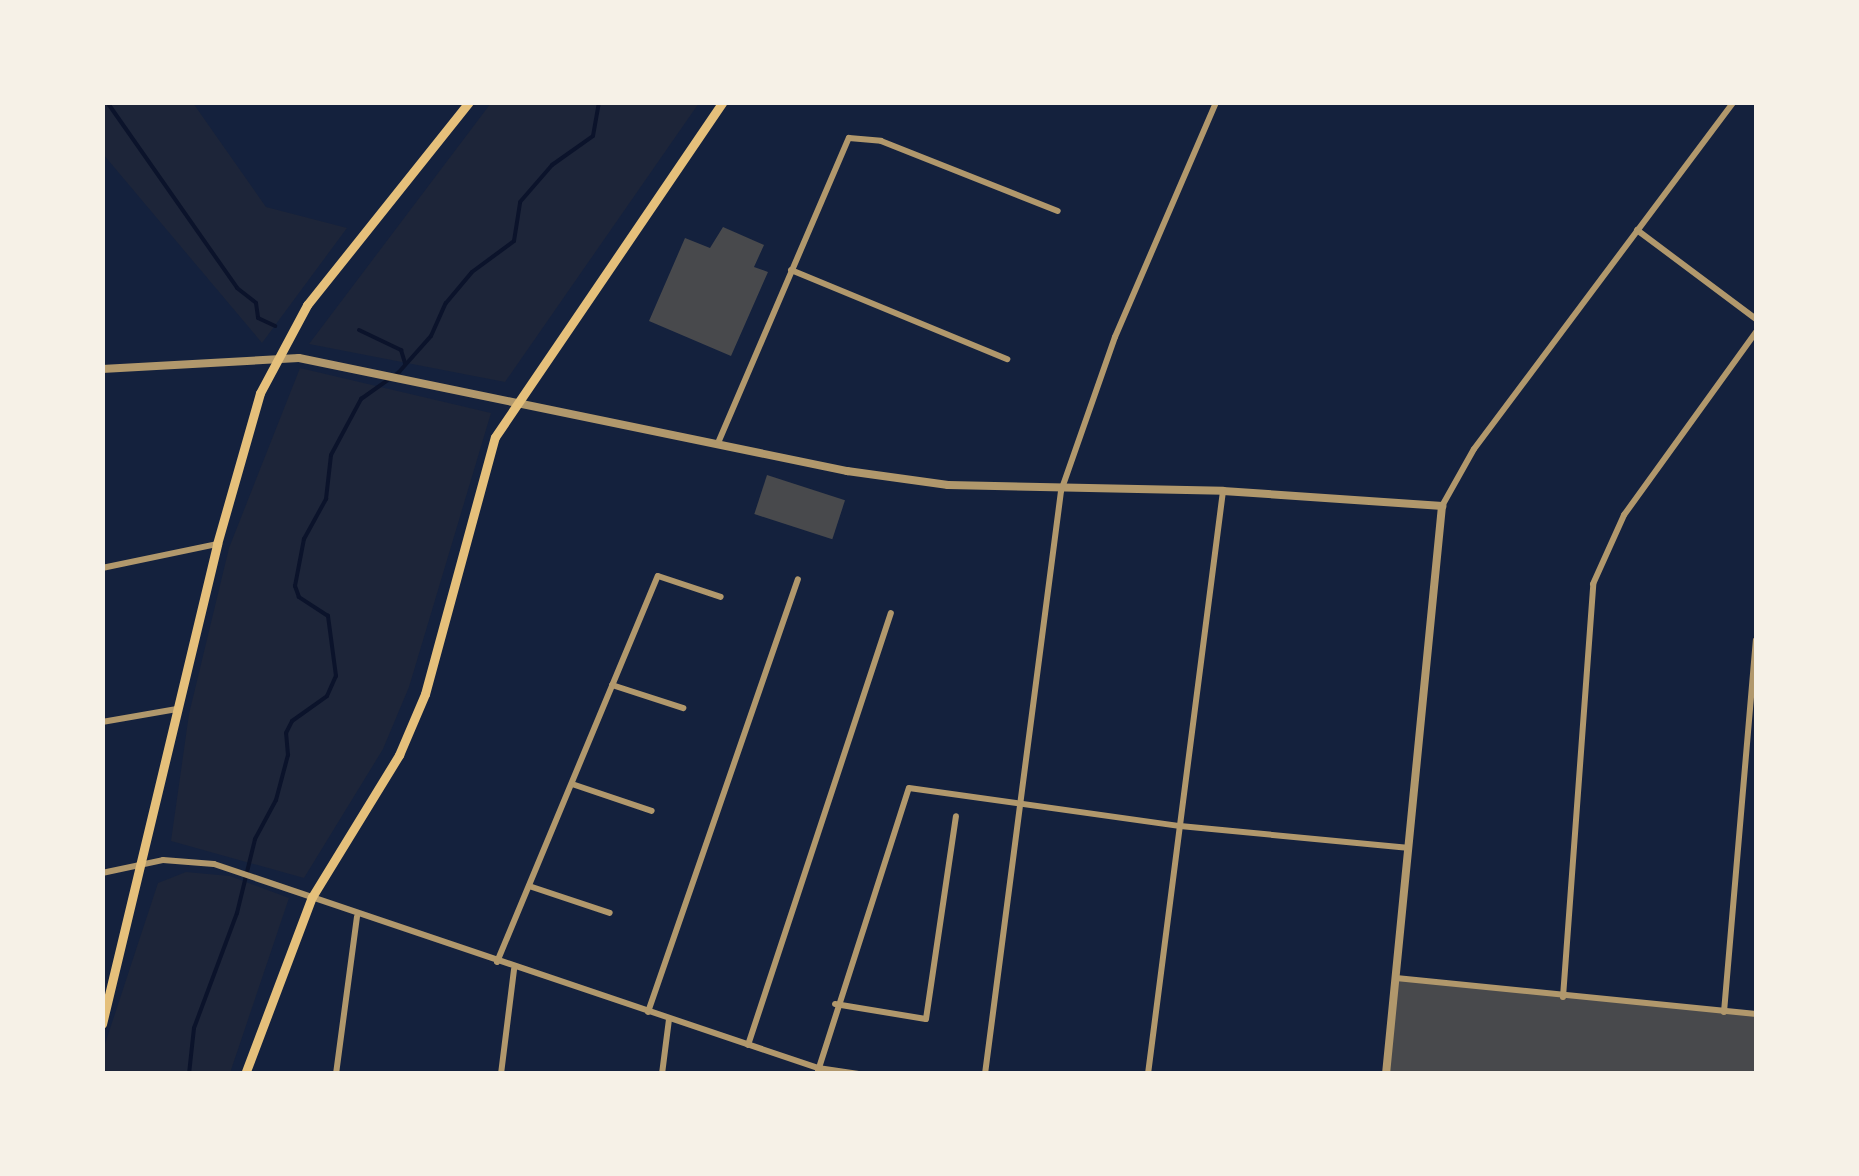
<!DOCTYPE html>
<style>
body{margin:0}
#map{position:relative;width:1859px;height:1176px;overflow:hidden;background:#14213d;font-family:"IBM Plex Serif",serif}
div>[style]{position:absolute}
.green>*{inset:0;background:#1d2539}
.stream>*{height:4px;margin:-2px;padding:0 2px;transform-origin:2px;border-radius:2px;background:#0b132b}
.building>*{inset:0;background:#48494c;transform-origin:0 0}
.minor>*{height:6px;margin:-3px;padding:0 3px;transform-origin:3px;border-radius:3px;background:#b1986c}
.tertiary>*{height:8px;margin:-4px;padding:0 4px;transform-origin:4px;border-radius:4px;background:#b1986c}
.secondary>*{height:9px;margin:-4.5px;padding:0 4.5px;transform-origin:4.5px;border-radius:4.5px;background:#e5c07b}
span{translate:-50% -50%;white-space:nowrap;text-align:center;line-height:1.15;-webkit-text-stroke:10px #f6f1e7;paint-order:stroke}
.frame{position:absolute;inset:0;border:105px solid #f6f1e7;pointer-events:none}
</style>
<div id="map">
<div class="green">
<i style="clip-path:polygon(102px 103px,193px 103px,266px 207px,347px 228px,262px 343px,103px 154px)"></i>
<i style="clip-path:polygon(491px 103px,699px 103px,505px 382px,309px 344px)"></i>
<i style="clip-path:polygon(300px 368px,491px 413px,409px 687px,383px 749px,304px 878px,171px 841px,189px 714px,229px 548px)"></i>
<i style="clip-path:polygon(186px 872px,230px 876px,289px 898px,230px 1073px,103px 1073px,103px 1050px,158px 883px)"></i>
</div>
<div class="stream">
<i style="left:107px;top:102px;width:227px;rotate:55deg"></i>
<i style="left:237px;top:288px;width:24px;rotate:38deg"></i>
<i style="left:256px;top:303px;width:15px;rotate:82deg"></i>
<i style="left:258px;top:318px;width:19px;rotate:25deg"></i>
<i style="left:359px;top:330px;width:47px;rotate:25.5deg"></i>
<i style="left:401px;top:350px;width:14px;rotate:73deg"></i>
<i style="left:189px;top:1074px;width:46px;rotate:-83.8deg"></i>
<i style="left:194px;top:1028px;width:123px;rotate:-69.5deg"></i>
<i style="left:237px;top:913px;width:76px;rotate:-76.3deg"></i>
<i style="left:255px;top:839px;width:44px;rotate:-61.7deg"></i>
<i style="left:276px;top:800px;width:47px;rotate:-75.1deg"></i>
<i style="left:288px;top:755px;width:22px;rotate:-95deg"></i>
<i style="left:286px;top:733px;width:13px;rotate:-63deg"></i>
<i style="left:292px;top:721px;width:43px;rotate:-35.5deg"></i>
<i style="left:327px;top:696px;width:22px;rotate:-66deg"></i>
<i style="left:336px;top:676px;width:61px;rotate:-97.6deg"></i>
<i style="left:328px;top:616px;width:35px;rotate:-147deg"></i>
<i style="left:299px;top:597px;width:12px;rotate:-110deg"></i>
<i style="left:295px;top:586px;width:48px;rotate:-79.2deg"></i>
<i style="left:304px;top:539px;width:46px;rotate:-61.2deg"></i>
<i style="left:326px;top:499px;width:44px;rotate:-83.5deg"></i>
<i style="left:331px;top:455px;width:64px;rotate:-61.8deg"></i>
<i style="left:361px;top:399px;width:47px;rotate:-35.4deg"></i>
<i style="left:399px;top:372px;width:48px;rotate:-48.4deg"></i>
<i style="left:431px;top:336px;width:36px;rotate:-66deg"></i>
<i style="left:446px;top:303px;width:40px;rotate:-50deg"></i>
<i style="left:472px;top:272px;width:52px;rotate:-36.4deg"></i>
<i style="left:514px;top:241px;width:39px;rotate:-81deg"></i>
<i style="left:520px;top:202px;width:49px;rotate:-49.1deg"></i>
<i style="left:552px;top:165px;width:50px;rotate:-35.3deg"></i>
<i style="left:593px;top:136px;width:35px;rotate:-80deg"></i>
</div>
<div class="building">
<i style="clip-path:polygon(723px 227px,764px 245px,754px 267px,768px 272px,731px 356px,649px 321px,685px 238px,710px 248px)"></i>
<i style="left:767px;top:475px;width:82px;height:41px;rotate:18deg"></i>
<i style="clip-path:polygon(1396px 978px,1756px 1014px,1756px 1074px,1386px 1074px)"></i>
</div>
<div class="minor">
<i style="left:1637px;top:230px;width:149px;rotate:36.8deg"></i>
<i style="left:791px;top:270px;width:234px;rotate:22.4deg"></i>
<i style="left:718px;top:443px;width:332px;rotate:-66.8deg"></i>
<i style="left:849px;top:138px;width:32px;rotate:5deg"></i>
<i style="left:881px;top:141px;width:190px;rotate:21.6deg"></i>
<i style="left:1442px;top:506px;width:65px;rotate:-60.7deg"></i>
<i style="left:1474px;top:449px;width:434px;rotate:-53.2deg"></i>
<i style="left:102px;top:568px;width:117px;rotate:-11.8deg"></i>
<i style="left:612px;top:685px;width:75px;rotate:17.9deg"></i>
<i style="left:102px;top:722px;width:76px;rotate:-9.8deg"></i>
<i style="left:572px;top:784px;width:84px;rotate:18.6deg"></i>
<i style="left:102px;top:873px;width:62px;rotate:-12deg"></i>
<i style="left:163px;top:860px;width:51px;rotate:4.5deg"></i>
<i style="left:214px;top:864px;width:638px;rotate:18.66deg"></i>
<i style="left:818px;top:1068px;width:41px;rotate:8.3deg"></i>
<i style="left:529px;top:886px;width:85px;rotate:18.4deg"></i>
<i style="left:497px;top:962px;width:418px;rotate:-67.4deg"></i>
<i style="left:658px;top:576px;width:66px;rotate:18.4deg"></i>
<i style="left:1396px;top:978px;width:362px;rotate:5.7deg"></i>
<i style="left:1563px;top:997px;width:414px;rotate:-85.8deg"></i>
<i style="left:1593px;top:584px;width:76px;rotate:-65.8deg"></i>
<i style="left:1624px;top:515px;width:226px;rotate:-54.2deg"></i>
<i style="left:835px;top:1004px;width:92px;rotate:9.4deg"></i>
<i style="left:926px;top:1019px;width:205px;rotate:-81.6deg"></i>
<i style="left:648px;top:1012px;width:458px;rotate:-70.9deg"></i>
<i style="left:1724px;top:1012px;width:373px;rotate:-85.1deg"></i>
<i style="left:748px;top:1045px;width:455px;rotate:-71.7deg"></i>
<i style="left:336px;top:1074px;width:159px;rotate:-82.4deg"></i>
<i style="left:501px;top:1074px;width:106px;rotate:-82.9deg"></i>
<i style="left:662px;top:1074px;width:55px;rotate:-82.7deg"></i>
<i style="left:817px;top:1074px;width:300px;rotate:-72.2deg"></i>
<i style="left:909px;top:788px;width:274px;rotate:8deg"></i>
<i style="left:1180px;top:826px;width:228px;rotate:5.5deg"></i>
<i style="left:985px;top:1074px;width:588px;rotate:-82.57deg"></i>
<i style="left:1061px;top:491px;width:163px;rotate:-70.7deg"></i>
<i style="left:1115px;top:337px;width:256px;rotate:-66.7deg"></i>
<i style="left:1148px;top:1074px;width:588px;rotate:-82.67deg"></i>
</div>
<div class="tertiary">
<i style="left:102px;top:369px;width:197px;rotate:-3.2deg"></i>
<i style="left:299px;top:358px;width:560px;rotate:11.65deg"></i>
<i style="left:847px;top:471px;width:102px;rotate:7.9deg"></i>
<i style="left:948px;top:485px;width:275px;rotate:1.2deg"></i>
<i style="left:1223px;top:491px;width:220px;rotate:3.9deg"></i>
<i style="left:1442px;top:506px;width:571px;rotate:95.63deg"></i>
</div>
<div class="secondary">
<i style="left:102px;top:1024px;width:494px;rotate:-76.5deg"></i>
<i style="left:217px;top:544px;width:157px;rotate:-74.1deg"></i>
<i style="left:260px;top:393px;width:100px;rotate:-61.9deg"></i>
<i style="left:307px;top:305px;width:260px;rotate:-51.4deg"></i>
<i style="left:245px;top:1074px;width:189px;rotate:-69.3deg"></i>
<i style="left:312px;top:897px;width:167px;rotate:-58.5deg"></i>
<i style="left:399px;top:755px;width:66px;rotate:-66.9deg"></i>
<i style="left:425px;top:694px;width:266px;rotate:-74.8deg"></i>
<i style="left:495px;top:437px;width:405px;rotate:-55.8deg"></i>
</div>
<div class="frame"></div>
</div>
